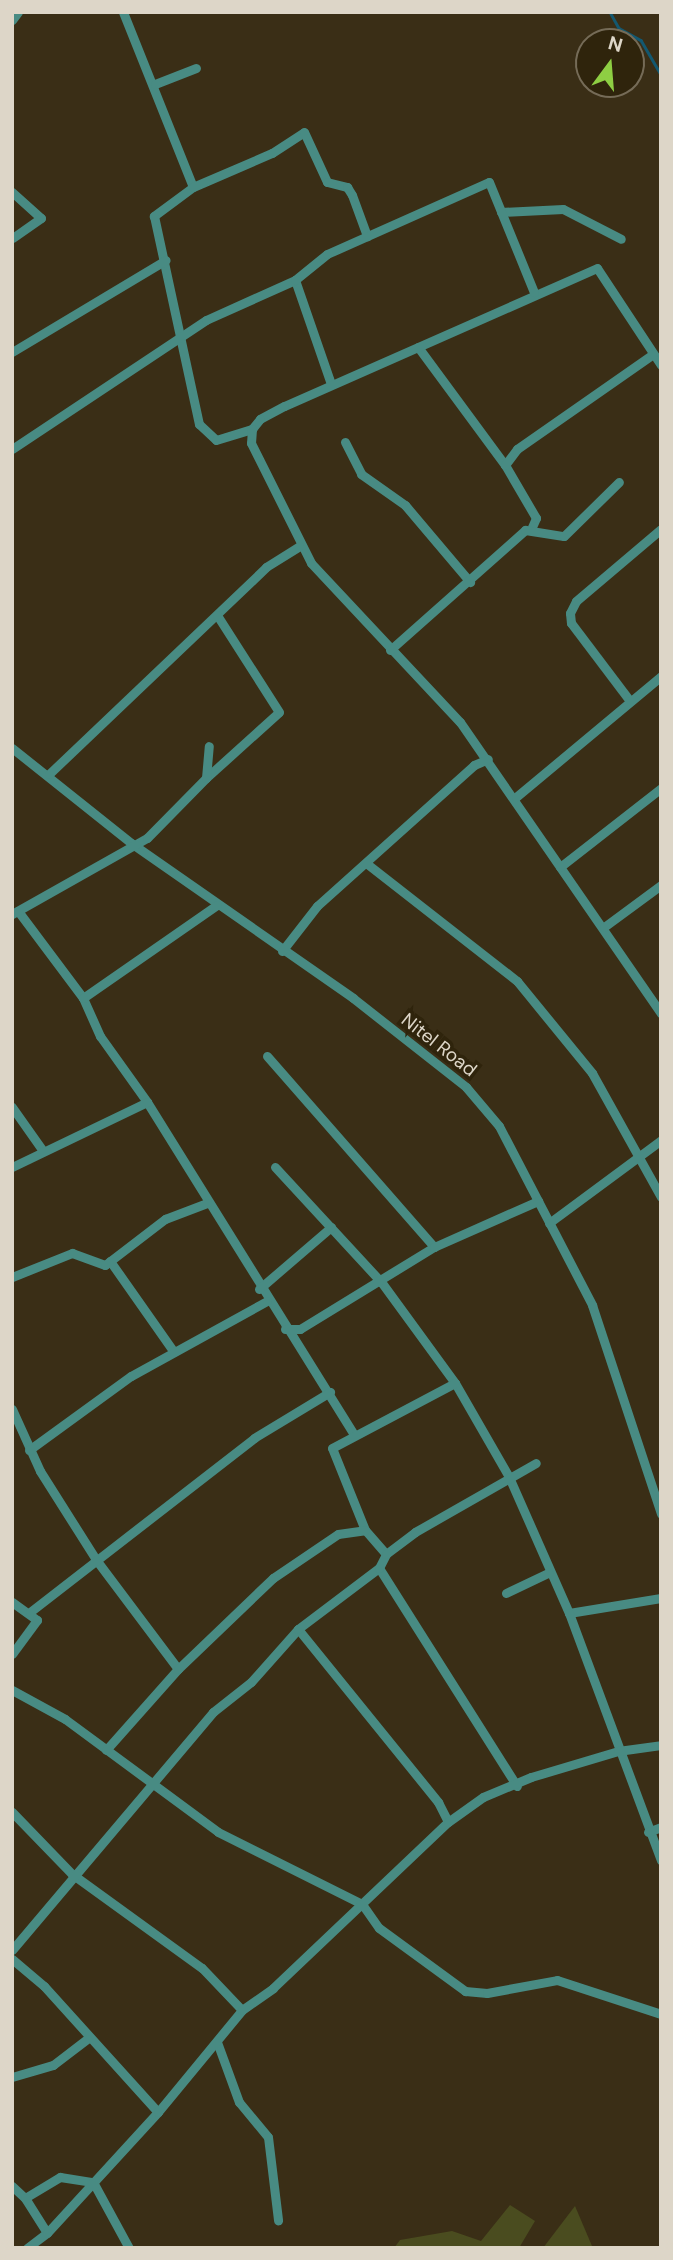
<!DOCTYPE html>
<style>
body{margin:0}
#map{position:relative;width:673px;height:2260px;overflow:hidden;background:#3a2e16;font-family:"DM Sans",sans-serif}
div>[style]{position:absolute}
.green>*{inset:0;background:#4a4c1f}
.stream>*{height:2.5px;margin:-1.25px;padding:0 1.25px;transform-origin:1.25px;border-radius:1.25px;background:#135870}
.street>*{height:9px;margin:-4.5px;padding:0 4.5px;transform-origin:4.5px;border-radius:4.5px;background:#488b83}
span{translate:-50% -50%;white-space:nowrap;text-align:center;line-height:1.15;-webkit-text-stroke:7px #2f240c;paint-order:stroke}
.street-label{font-size:19px;color:#ddd6c8}
.frame{position:absolute;inset:0;border:14px solid #ddd6c8;pointer-events:none}
.north{position:absolute;left:575px;top:28px;width:70px;height:70px;box-sizing:border-box;background:#2f240c;border:2px solid #756b57;border-radius:50%;rotate:16deg;font-size:19px;font-weight:700;line-height:28px;text-align:center;color:#ddd6c8}
.north::after{content:'';display:block;margin:auto;width:24px;height:32px;background:#8ece43;clip-path:polygon(50% 0,100% 100%,50% 72%,0 100%)}
</style>
<div id="map">
<div class="green">
<i style="clip-path:polygon(510px 2205px,535px 2221px,519px 2248px,394px 2248px,400px 2240px,452px 2231px,481px 2241px)"></i>
<i style="clip-path:polygon(575px 2206px,592px 2246px,543px 2248px)"></i>
</div>
<div class="stream">
<i style="left:610px;top:12px;width:18px;rotate:61deg"></i>
<i style="left:619px;top:28px;width:25px;rotate:29deg"></i>
<i style="left:641px;top:40px;width:39px;rotate:60deg"></i>
</div>
<div class="street">
<i style="left:123px;top:12px;width:188px;rotate:68.2deg"></i>
<i style="left:193px;top:187px;width:49px;rotate:143.4deg"></i>
<i style="left:154px;top:216px;width:213px;rotate:77.8deg"></i>
<i style="left:199px;top:424px;width:23px;rotate:43deg"></i>
<i style="left:216px;top:440px;width:38px;rotate:-17deg"></i>
<i style="left:12px;top:20px;width:10px;rotate:-53deg"></i>
<i style="left:155px;top:84px;width:44px;rotate:-21.3deg"></i>
<i style="left:193px;top:187px;width:86px;rotate:-23.3deg"></i>
<i style="left:272px;top:153px;width:38px;rotate:-33deg"></i>
<i style="left:304px;top:132px;width:55px;rotate:65.3deg"></i>
<i style="left:327px;top:182px;width:21px;rotate:14deg"></i>
<i style="left:347px;top:187px;width:9px;rotate:58deg"></i>
<i style="left:352px;top:195px;width:44px;rotate:69.9deg"></i>
<i style="left:12px;top:192px;width:39px;rotate:42deg"></i>
<i style="left:41px;top:218px;width:35px;rotate:145deg"></i>
<i style="left:501px;top:212px;width:62px;rotate:-2.8deg"></i>
<i style="left:563px;top:209px;width:65px;rotate:27.3deg"></i>
<i style="left:295px;top:280px;width:110px;rotate:70.9deg"></i>
<i style="left:418px;top:347px;width:147px;rotate:53.6deg"></i>
<i style="left:12px;top:352px;width:179px;rotate:-30.9deg"></i>
<i style="left:661px;top:365px;width:116px;rotate:-123.4deg"></i>
<i style="left:597px;top:268px;width:342px;rotate:156.2deg"></i>
<i style="left:284px;top:406px;width:27px;rotate:152deg"></i>
<i style="left:260px;top:419px;width:13px;rotate:129deg"></i>
<i style="left:252px;top:429px;width:14px;rotate:94deg"></i>
<i style="left:251px;top:443px;width:134px;rotate:63.4deg"></i>
<i style="left:311px;top:563px;width:218px;rotate:46.9deg"></i>
<i style="left:460px;top:722px;width:354px;rotate:55.4deg"></i>
<i style="left:345px;top:442px;width:36px;rotate:63deg"></i>
<i style="left:361px;top:474px;width:54px;rotate:35.2deg"></i>
<i style="left:405px;top:505px;width:101px;rotate:49.8deg"></i>
<i style="left:12px;top:449px;width:233px;rotate:-33.6deg"></i>
<i style="left:206px;top:320px;width:98px;rotate:-24.2deg"></i>
<i style="left:295px;top:280px;width:41px;rotate:-39.1deg"></i>
<i style="left:327px;top:254px;width:177px;rotate:-24deg"></i>
<i style="left:489px;top:182px;width:119px;rotate:67.8deg"></i>
<i style="left:532px;top:527px;width:10px;rotate:-66deg"></i>
<i style="left:536px;top:518px;width:61px;rotate:-120.3deg"></i>
<i style="left:505px;top:465px;width:20px;rotate:-53deg"></i>
<i style="left:517px;top:449px;width:166px;rotate:-34.9deg"></i>
<i style="left:390px;top:650px;width:181px;rotate:-41.6deg"></i>
<i style="left:525px;top:530px;width:39px;rotate:9deg"></i>
<i style="left:564px;top:536px;width:77px;rotate:-44.5deg"></i>
<i style="left:630px;top:701px;width:98px;rotate:-127.1deg"></i>
<i style="left:571px;top:623px;width:10px;rotate:-96deg"></i>
<i style="left:570px;top:613px;width:13px;rotate:-63deg"></i>
<i style="left:576px;top:601px;width:111px;rotate:-40.3deg"></i>
<i style="left:12px;top:748px;width:152px;rotate:38.6deg"></i>
<i style="left:131px;top:843px;width:271px;rotate:34.9deg"></i>
<i style="left:353px;top:998px;width:144px;rotate:38.2deg"></i>
<i style="left:466px;top:1087px;width:51px;rotate:49.8deg"></i>
<i style="left:499px;top:1126px;width:202px;rotate:62.5deg"></i>
<i style="left:592px;top:1305px;width:220px;rotate:71.7deg"></i>
<i style="left:49px;top:774px;width:300px;rotate:-43.6deg"></i>
<i style="left:266px;top:567px;width:39px;rotate:-32deg"></i>
<i style="left:206px;top:778px;width:98px;rotate:-42.1deg"></i>
<i style="left:279px;top:712px;width:115px;rotate:-122.6deg"></i>
<i style="left:516px;top:797px;width:189px;rotate:-39.8deg"></i>
<i style="left:366px;top:863px;width:192px;rotate:38deg"></i>
<i style="left:517px;top:981px;width:119px;rotate:50.8deg"></i>
<i style="left:592px;top:1073px;width:142px;rotate:60.9deg"></i>
<i style="left:560px;top:867px;width:128px;rotate:-38deg"></i>
<i style="left:18px;top:911px;width:109px;rotate:53.2deg"></i>
<i style="left:83px;top:998px;width:42px;rotate:65.9deg"></i>
<i style="left:100px;top:1036px;width:81px;rotate:54.5deg"></i>
<i style="left:147px;top:1102px;width:390px;rotate:58.1deg"></i>
<i style="left:12px;top:914px;width:155px;rotate:-29.4deg"></i>
<i style="left:147px;top:838px;width:84px;rotate:-45.5deg"></i>
<i style="left:206px;top:778px;width:32px;rotate:-85deg"></i>
<i style="left:604px;top:927px;width:71px;rotate:-36.4deg"></i>
<i style="left:282px;top:951px;width:57px;rotate:-52.1deg"></i>
<i style="left:317px;top:906px;width:211px;rotate:-41.9deg"></i>
<i style="left:474px;top:765px;width:15px;rotate:-23deg"></i>
<i style="left:83px;top:998px;width:163px;rotate:-34.8deg"></i>
<i style="left:267px;top:1056px;width:254px;rotate:48.8deg"></i>
<i style="left:12px;top:1107px;width:54px;rotate:54.8deg"></i>
<i style="left:12px;top:1167px;width:150px;rotate:-25.7deg"></i>
<i style="left:275px;top:1167px;width:158px;rotate:47.3deg"></i>
<i style="left:382px;top:1283px;width:124px;rotate:53.9deg"></i>
<i style="left:455px;top:1383px;width:108px;rotate:60.1deg"></i>
<i style="left:509px;top:1477px;width:149px;rotate:66.2deg"></i>
<i style="left:569px;top:1613px;width:93px;rotate:-9.3deg"></i>
<i style="left:549px;top:1223px;width:139px;rotate:-36.5deg"></i>
<i style="left:110px;top:1261px;width:111px;rotate:54.9deg"></i>
<i style="left:12px;top:1277px;width:65px;rotate:-21.8deg"></i>
<i style="left:72px;top:1253px;width:35px;rotate:20deg"></i>
<i style="left:105px;top:1265px;width:76px;rotate:-37.5deg"></i>
<i style="left:165px;top:1219px;width:45px;rotate:-20.9deg"></i>
<i style="left:259px;top:1289px;width:95px;rotate:-40.7deg"></i>
<i style="left:285px;top:1329px;width:15px"></i>
<i style="left:300px;top:1329px;width:157px;rotate:-31.5deg"></i>
<i style="left:434px;top:1247px;width:114px;rotate:-23.9deg"></i>
<i style="left:12px;top:1409px;width:68px;rotate:65.7deg"></i>
<i style="left:40px;top:1471px;width:107px;rotate:57.7deg"></i>
<i style="left:97px;top:1561px;width:135px;rotate:53.1deg"></i>
<i style="left:29px;top:1450px;width:126px;rotate:-36deg"></i>
<i style="left:131px;top:1376px;width:155px;rotate:-28.9deg"></i>
<i style="left:386px;top:1554px;width:32px;rotate:-131deg"></i>
<i style="left:365px;top:1530px;width:88px;rotate:-111.9deg"></i>
<i style="left:332px;top:1448px;width:139px;rotate:-27.9deg"></i>
<i style="left:379px;top:1568px;width:258px;rotate:57.7deg"></i>
<i style="left:506px;top:1593px;width:47px;rotate:-25.5deg"></i>
<i style="left:12px;top:1602px;width:31px;rotate:36deg"></i>
<i style="left:37px;top:1620px;width:42px;rotate:126.3deg"></i>
<i style="left:30px;top:1612px;width:284px;rotate:-37.8deg"></i>
<i style="left:254px;top:1438px;width:89px;rotate:-31.2deg"></i>
<i style="left:569px;top:1613px;width:264px;rotate:69.6deg"></i>
<i style="left:298px;top:1629px;width:223px;rotate:51deg"></i>
<i style="left:438px;top:1802px;width:22px;rotate:63deg"></i>
<i style="left:12px;top:1690px;width:60px;rotate:28.7deg"></i>
<i style="left:65px;top:1719px;width:190px;rotate:36.4deg"></i>
<i style="left:218px;top:1832px;width:161px;rotate:26.6deg"></i>
<i style="left:362px;top:1904px;width:29px;rotate:55deg"></i>
<i style="left:379px;top:1928px;width:107px;rotate:36.2deg"></i>
<i style="left:465px;top:1991px;width:22px;rotate:5deg"></i>
<i style="left:487px;top:1993px;width:71px;rotate:-10.5deg"></i>
<i style="left:557px;top:1980px;width:109px;rotate:18.1deg"></i>
<i style="left:106px;top:1750px;width:108px;rotate:-48.4deg"></i>
<i style="left:178px;top:1669px;width:132px;rotate:-43.8deg"></i>
<i style="left:273px;top:1578px;width:78px;rotate:-34.1deg"></i>
<i style="left:338px;top:1534px;width:27px;rotate:-8deg"></i>
<i style="left:12px;top:1812px;width:86px;rotate:45.9deg"></i>
<i style="left:72px;top:1874px;width:160px;rotate:35.9deg"></i>
<i style="left:202px;top:1968px;width:58px;rotate:46.4deg"></i>
<i style="left:648px;top:1832px;width:14px;rotate:-21deg"></i>
<i style="left:12px;top:1950px;width:312px;rotate:-49.8deg"></i>
<i style="left:213px;top:1712px;width:48px;rotate:-38.3deg"></i>
<i style="left:251px;top:1682px;width:71px;rotate:-48.4deg"></i>
<i style="left:298px;top:1629px;width:101px;rotate:-37deg"></i>
<i style="left:379px;top:1568px;width:16px;rotate:-63deg"></i>
<i style="left:386px;top:1554px;width:36px;rotate:-37deg"></i>
<i style="left:415px;top:1532px;width:139px;rotate:-29.7deg"></i>
<i style="left:12px;top:1959px;width:42px;rotate:40.2deg"></i>
<i style="left:44px;top:1986px;width:170px;rotate:47.9deg"></i>
<i style="left:217px;top:2042px;width:64px;rotate:69.9deg"></i>
<i style="left:239px;top:2102px;width:45px;rotate:50.4deg"></i>
<i style="left:268px;top:2137px;width:84px;rotate:83.1deg"></i>
<i style="left:12px;top:2077px;width:43px;rotate:-16.3deg"></i>
<i style="left:53px;top:2065px;width:43px;rotate:-37.4deg"></i>
<i style="left:12px;top:2186px;width:18px;rotate:43deg"></i>
<i style="left:25px;top:2198px;width:41px;rotate:-31deg"></i>
<i style="left:60px;top:2177px;width:33px;rotate:9deg"></i>
<i style="left:93px;top:2182px;width:75px;rotate:61.4deg"></i>
<i style="left:25px;top:2198px;width:41px;rotate:57.8deg"></i>
<i style="left:27px;top:2248px;width:25px;rotate:-37deg"></i>
<i style="left:47px;top:2233px;width:164px;rotate:-47.5deg"></i>
<i style="left:158px;top:2112px;width:132px;rotate:-50.5deg"></i>
<i style="left:242px;top:2010px;width:38px;rotate:-35deg"></i>
<i style="left:273px;top:1988px;width:241px;rotate:-43.5deg"></i>
<i style="left:448px;top:1822px;width:43px;rotate:-35.5deg"></i>
<i style="left:483px;top:1797px;width:52px;rotate:-22.6deg"></i>
<i style="left:531px;top:1777px;width:91px;rotate:-16.6deg"></i>
<i style="left:618px;top:1751px;width:43px;rotate:-7.9deg"></i>
</div>
<div class="street-label">
<span style="left:439px;top:1045px;rotate:38deg">Nitel Road</span>
</div>
<div class="frame"></div>
<div class="north">N</div>
</div>
